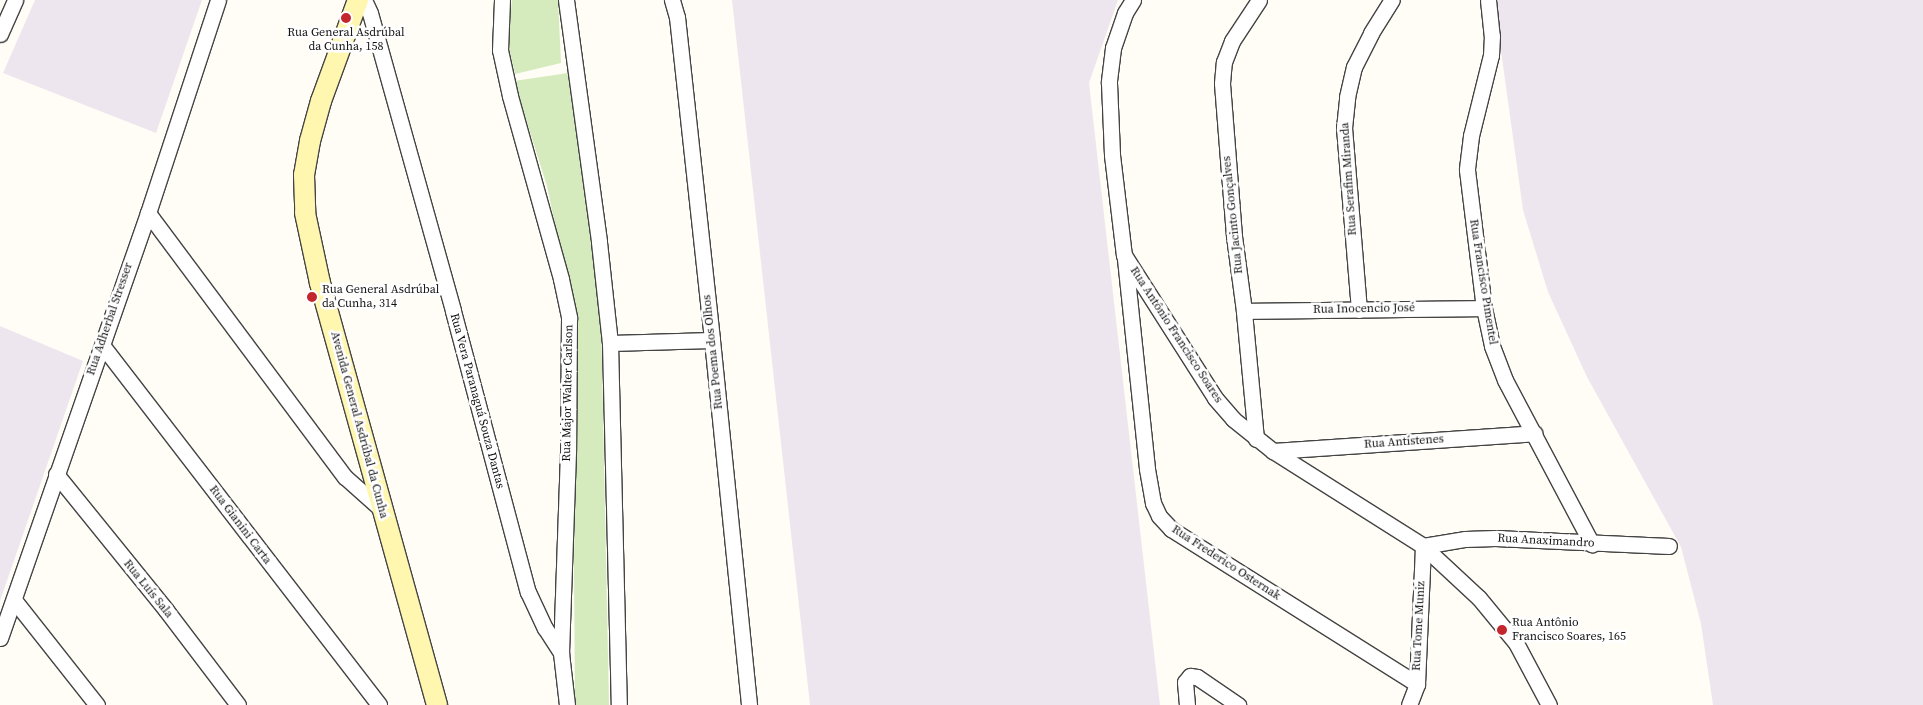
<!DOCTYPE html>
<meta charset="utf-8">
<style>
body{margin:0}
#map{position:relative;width:1923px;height:705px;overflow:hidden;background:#fffdf5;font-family:"Source Serif 4",serif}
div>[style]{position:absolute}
.industrial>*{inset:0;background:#eee6ef}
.green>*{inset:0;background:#d5ebbd}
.roads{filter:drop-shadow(1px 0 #444) drop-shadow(-1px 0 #444) drop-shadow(0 1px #444) drop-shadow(0 -1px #444)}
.street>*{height:15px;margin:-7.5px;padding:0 7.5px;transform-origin:7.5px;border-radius:7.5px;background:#fff}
.secondary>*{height:20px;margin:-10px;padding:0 10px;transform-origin:10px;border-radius:10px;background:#fff6b0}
.dots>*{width:14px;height:14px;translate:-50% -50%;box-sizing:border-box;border:2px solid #fff;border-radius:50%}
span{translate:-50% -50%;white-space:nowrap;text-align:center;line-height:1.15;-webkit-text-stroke:5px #fff;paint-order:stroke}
.poi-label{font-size:12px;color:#111}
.left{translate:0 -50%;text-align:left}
.street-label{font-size:12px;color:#111}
</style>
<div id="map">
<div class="industrial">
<i style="clip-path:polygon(35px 0,202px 0,156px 133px,3px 73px)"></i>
<i style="clip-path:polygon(732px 0,1118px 0,1089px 83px,1160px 705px,810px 705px)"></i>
<i style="clip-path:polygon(1494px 0,1923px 0,1923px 705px,1713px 705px,1701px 624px,1681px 547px,1587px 377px,1548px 292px,1523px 210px)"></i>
<i style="clip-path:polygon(0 326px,83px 361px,0 601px)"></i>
</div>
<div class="green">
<i style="clip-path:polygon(512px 0,558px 0,561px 63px,515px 74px,508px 43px)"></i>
<i style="clip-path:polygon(568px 73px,601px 317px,609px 705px,575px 705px,574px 565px,577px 331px,547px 186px,514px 81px)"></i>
</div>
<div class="roads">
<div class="street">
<i style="left:364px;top:0;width:14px;rotate:65deg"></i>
<i style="left:370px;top:13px;width:309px;rotate:74.4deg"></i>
<i style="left:453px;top:311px;width:291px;rotate:75.1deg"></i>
<i style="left:528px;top:592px;width:40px;rotate:65deg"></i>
<i style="left:545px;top:628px;width:30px;rotate:57deg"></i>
<i style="left:502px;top:0;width:50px;rotate:92.3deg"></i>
<i style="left:500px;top:50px;width:47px;rotate:77.7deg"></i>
<i style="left:510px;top:96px;width:190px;rotate:74.4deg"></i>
<i style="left:561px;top:279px;width:40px;rotate:78deg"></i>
<i style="left:569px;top:318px;width:134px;rotate:90.4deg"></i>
<i style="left:568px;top:452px;width:201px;rotate:92deg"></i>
<i style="left:561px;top:653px;width:52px;rotate:83.4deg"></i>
<i style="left:566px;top:0;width:244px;rotate:82.2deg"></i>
<i style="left:599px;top:242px;width:102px;rotate:83.8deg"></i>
<i style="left:610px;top:343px;width:362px;rotate:88.6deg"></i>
<i style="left:672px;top:0;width:18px;rotate:74deg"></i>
<i style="left:677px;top:17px;width:325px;rotate:83.8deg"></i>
<i style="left:712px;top:340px;width:367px;rotate:84.2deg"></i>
<i style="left:1133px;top:0;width:15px;rotate:122deg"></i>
<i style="left:1125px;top:13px;width:37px;rotate:109deg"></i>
<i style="left:1113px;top:48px;width:35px;rotate:97deg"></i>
<i style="left:1109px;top:83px;width:72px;rotate:87.6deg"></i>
<i style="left:1112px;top:155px;width:101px;rotate:83.2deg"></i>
<i style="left:1124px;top:255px;width:169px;rotate:57.5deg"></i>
<i style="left:1215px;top:398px;width:28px;rotate:49deg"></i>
<i style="left:1233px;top:419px;width:51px;rotate:38.7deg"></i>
<i style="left:1273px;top:451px;width:178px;rotate:32.3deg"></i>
<i style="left:1423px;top:546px;width:76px;rotate:42.9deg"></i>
<i style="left:1479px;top:598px;width:58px;rotate:50.6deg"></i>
<i style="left:1516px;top:643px;width:70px;rotate:62deg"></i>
<i style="left:1488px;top:0;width:36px;rotate:84deg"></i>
<i style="left:1492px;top:36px;width:19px;rotate:93deg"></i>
<i style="left:1491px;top:55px;width:83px;rotate:103.9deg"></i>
<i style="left:1471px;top:136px;width:34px;rotate:97deg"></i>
<i style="left:1467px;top:170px;width:139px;rotate:83deg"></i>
<i style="left:1484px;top:308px;width:39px;rotate:78deg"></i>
<i style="left:1492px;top:346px;width:36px;rotate:69deg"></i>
<i style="left:1505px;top:380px;width:186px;rotate:62.1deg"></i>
<i style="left:0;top:34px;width:37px;rotate:-66deg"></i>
<i style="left:148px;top:213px;width:329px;rotate:53.3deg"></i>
<i style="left:345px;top:477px;width:48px;rotate:41.6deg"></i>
<i style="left:1125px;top:259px;width:211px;rotate:84deg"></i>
<i style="left:1147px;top:469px;width:35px;rotate:80deg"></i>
<i style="left:1153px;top:503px;width:14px;rotate:65deg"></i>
<i style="left:1159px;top:516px;width:18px;rotate:47deg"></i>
<i style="left:1171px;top:529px;width:291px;rotate:32.2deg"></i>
<i style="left:1359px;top:310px;width:183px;rotate:-94.7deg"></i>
<i style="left:1344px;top:128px;width:31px;rotate:-84deg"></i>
<i style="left:1347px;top:97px;width:31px;rotate:-77deg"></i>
<i style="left:1354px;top:67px;width:38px;rotate:-63deg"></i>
<i style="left:1371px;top:33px;width:39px;rotate:-58deg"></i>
<i style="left:1244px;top:311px;width:240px;rotate:-0.7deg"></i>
<i style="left:610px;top:343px;width:102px;rotate:-1.7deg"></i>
<i style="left:102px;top:345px;width:454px;rotate:52.4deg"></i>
<i style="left:1256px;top:439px;width:129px;rotate:-95.4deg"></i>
<i style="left:1244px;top:311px;width:76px;rotate:-97.6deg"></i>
<i style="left:1234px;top:236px;width:153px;rotate:-94.5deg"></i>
<i style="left:1222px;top:83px;width:21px;rotate:-85deg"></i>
<i style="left:1224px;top:62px;width:22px;rotate:-69deg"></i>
<i style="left:1232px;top:41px;width:49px;rotate:-56.6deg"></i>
<i style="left:1273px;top:451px;width:262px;rotate:-3.9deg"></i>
<i style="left:56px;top:474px;width:175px;rotate:51deg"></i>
<i style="left:166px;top:610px;width:119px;rotate:52.8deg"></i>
<i style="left:14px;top:600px;width:134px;rotate:51.7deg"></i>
<i style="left:0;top:638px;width:450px;rotate:-70.8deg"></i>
<i style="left:148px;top:213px;width:224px;rotate:-71.8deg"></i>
<i style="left:1187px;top:705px;width:23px;rotate:-95deg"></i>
<i style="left:1185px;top:682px;width:8px;rotate:-50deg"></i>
<i style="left:1190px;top:676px;width:7px;rotate:8deg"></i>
<i style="left:1197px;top:677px;width:50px;rotate:34.3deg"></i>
<i style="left:1409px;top:705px;width:22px;rotate:-69deg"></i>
<i style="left:1417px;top:684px;width:138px;rotate:-87.5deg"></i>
<i style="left:1423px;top:546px;width:43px;rotate:-9.5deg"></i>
<i style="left:1465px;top:539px;width:30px;rotate:-2deg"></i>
<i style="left:1495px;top:538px;width:174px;rotate:2.6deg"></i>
</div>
<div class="secondary">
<i style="left:358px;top:0;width:108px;rotate:110.1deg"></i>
<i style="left:321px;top:101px;width:41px;rotate:105.4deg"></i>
<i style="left:310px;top:141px;width:35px;rotate:100deg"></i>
<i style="left:304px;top:175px;width:38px;rotate:88deg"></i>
<i style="left:305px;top:213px;width:72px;rotate:77.9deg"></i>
<i style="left:320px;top:283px;width:438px;rotate:74.5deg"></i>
</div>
</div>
<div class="dots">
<i style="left:346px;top:18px;background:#c4262e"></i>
<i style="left:312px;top:297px;background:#c4262e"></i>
<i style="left:1502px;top:630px;background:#c4262e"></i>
</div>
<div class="poi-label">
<span style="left:346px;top:40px">Rua General Asdrúbal<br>da Cunha, 158</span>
<span class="left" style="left:322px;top:297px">Rua General Asdrúbal<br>da Cunha, 314</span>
<span class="left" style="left:1512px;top:630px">Rua Antônio<br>Francisco Soares, 165</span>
</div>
<div class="street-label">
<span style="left:1349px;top:179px;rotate:-94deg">Rua Serafim Miranda</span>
<span style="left:1233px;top:215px;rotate:-96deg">Rua Jacinto Gonçalves</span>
<span style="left:1483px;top:282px;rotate:81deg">Rua Francisco Pimentel</span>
<span style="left:1364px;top:309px;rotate:-1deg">Rua Inocencio José</span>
<span style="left:110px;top:319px;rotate:-71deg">Rua Adherbal Stresser</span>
<span style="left:1176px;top:335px;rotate:57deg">Rua Antônio Francisco Soares</span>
<span style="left:713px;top:352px;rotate:-96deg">Rua Poema dos Olhos</span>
<span style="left:568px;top:393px;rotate:-89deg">Rua Major Walter Carlson</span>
<span style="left:477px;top:401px;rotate:75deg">Rua Vera Paranaguá Souza Dantas</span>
<span style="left:359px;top:425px;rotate:75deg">Avenida General Asdrúbal da Cunha</span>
<span style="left:1404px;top:442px;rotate:-4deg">Rua Antístenes</span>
<span style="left:240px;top:525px;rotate:53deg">Rua Gianini Carta</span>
<span style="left:1546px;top:541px;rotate:3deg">Rua Anaximandro</span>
<span style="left:1226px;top:563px;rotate:33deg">Rua Frederico Osternak</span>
<span style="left:148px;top:589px;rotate:51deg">Rua Luís Sala</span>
<span style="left:1419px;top:626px;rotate:-87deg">Rua Tome Muniz</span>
</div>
</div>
